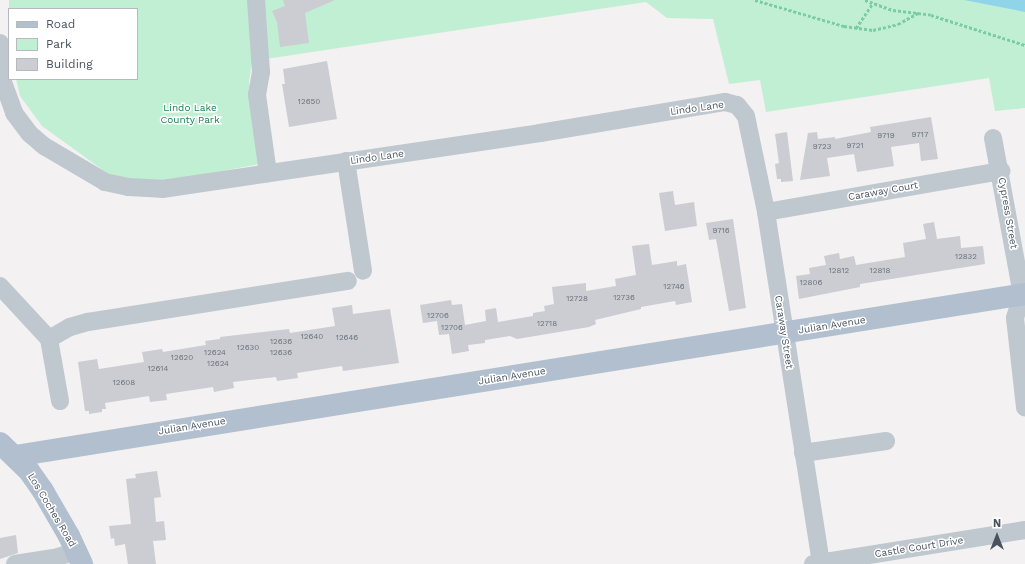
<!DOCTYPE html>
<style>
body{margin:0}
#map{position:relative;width:1025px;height:564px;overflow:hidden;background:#f3f1f1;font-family:"Work Sans",sans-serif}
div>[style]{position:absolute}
.green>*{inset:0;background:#c1efd4}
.water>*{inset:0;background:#90d4ea}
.building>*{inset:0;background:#cbcdd3}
.path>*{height:2.5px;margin-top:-1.25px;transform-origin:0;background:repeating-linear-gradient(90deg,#7acca7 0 3px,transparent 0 5px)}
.minor>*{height:18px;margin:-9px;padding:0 9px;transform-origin:9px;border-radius:9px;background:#bfc7cf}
.major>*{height:22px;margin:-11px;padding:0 11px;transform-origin:11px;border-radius:11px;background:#b1bfce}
span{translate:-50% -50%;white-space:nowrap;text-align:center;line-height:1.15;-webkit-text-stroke:3px #fff;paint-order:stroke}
.number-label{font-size:8px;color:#6a727b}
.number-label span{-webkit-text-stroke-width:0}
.park-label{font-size:10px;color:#1a7f50}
.street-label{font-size:10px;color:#49535e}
.legend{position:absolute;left:8px;top:8px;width:130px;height:72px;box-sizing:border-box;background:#fff;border:1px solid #b6babf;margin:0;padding:5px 7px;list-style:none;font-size:12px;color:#49535e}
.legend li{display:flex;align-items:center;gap:8px;height:20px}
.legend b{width:20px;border:1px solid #b6babf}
.north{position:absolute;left:977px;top:516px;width:40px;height:40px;-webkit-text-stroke:3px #fff;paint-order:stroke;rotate:0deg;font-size:11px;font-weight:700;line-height:16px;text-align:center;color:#49535e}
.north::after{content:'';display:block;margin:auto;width:14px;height:18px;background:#49535e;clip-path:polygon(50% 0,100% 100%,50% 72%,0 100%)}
</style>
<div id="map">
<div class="green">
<i style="clip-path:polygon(9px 0,1025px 0,1025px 108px,995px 111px,989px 78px,766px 112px,760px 80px,729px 84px,713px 19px,667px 18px,646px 2px,252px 61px,249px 82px,260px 164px,167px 181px,136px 181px,107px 173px,42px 126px,20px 96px,16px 79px,137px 79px,137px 9px,9px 9px)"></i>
</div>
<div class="water">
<i style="clip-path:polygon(964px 0,1025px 0,1025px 12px)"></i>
</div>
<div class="building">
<i style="clip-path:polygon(283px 0,335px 0,305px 13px,309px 43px,280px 47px,277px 22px,272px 11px,285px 6px)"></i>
<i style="clip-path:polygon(327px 61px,337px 119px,289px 127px,282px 84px,285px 84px,283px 69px)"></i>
<i style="clip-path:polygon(931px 117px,938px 159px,921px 161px,919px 143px,891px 147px,894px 166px,857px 172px,854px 154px,827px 158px,830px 176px,800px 180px,808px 133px,817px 132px,818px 139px,835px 137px,835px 139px,871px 132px,870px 127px)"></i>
<i style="clip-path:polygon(787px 132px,793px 181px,781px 182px,781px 179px,777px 179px,775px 164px,779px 163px,775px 134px)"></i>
<i style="clip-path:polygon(673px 191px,675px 205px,694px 202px,697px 226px,665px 231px,659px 193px)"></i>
<i style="clip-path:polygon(733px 219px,746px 308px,729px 311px,716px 239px,709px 240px,706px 223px)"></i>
<i style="clip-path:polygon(934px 222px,937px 239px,960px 236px,961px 248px,983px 246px,985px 264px,860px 284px,860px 287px,799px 299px,796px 276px,810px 274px,809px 268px,826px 265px,824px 256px,839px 253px,840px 259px,854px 256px,856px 265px,905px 257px,903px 243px,926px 239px,923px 224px)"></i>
<i style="clip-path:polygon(649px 244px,652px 265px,677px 261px,677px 266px,686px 264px,692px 302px,676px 305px,675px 301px,641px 307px,641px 309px,595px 320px,596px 324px,589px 327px,517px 339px,510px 336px,485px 340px,485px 343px,468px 345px,469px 351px,452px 354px,449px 334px,439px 335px,437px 321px,423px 323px,420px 305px,451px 300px,452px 305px,462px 304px,465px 325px,486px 321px,485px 310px,496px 308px,498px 322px,533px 316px,533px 313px,545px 311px,544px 306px,554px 304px,552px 287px,586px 283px,586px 291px,616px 286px,615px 279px,636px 275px,632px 246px)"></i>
<i style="clip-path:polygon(352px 305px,353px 314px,390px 309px,399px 363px,343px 371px,342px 366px,297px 373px,298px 378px,277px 381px,276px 377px,233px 382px,234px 388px,214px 392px,213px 387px,166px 394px,167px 400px,150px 402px,149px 396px,105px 403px,106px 409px,102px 409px,102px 412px,89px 414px,89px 411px,85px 411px,78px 362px,97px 359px,99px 369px,144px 362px,142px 352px,162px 349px,163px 352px,206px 345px,205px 341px,220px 339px,220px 337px,289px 329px,290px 333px,335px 326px,332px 308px)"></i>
<i style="clip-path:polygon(157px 471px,161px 497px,154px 498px,156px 522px,164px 521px,166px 540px,153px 541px,156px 564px,128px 564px,125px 544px,115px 546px,114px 538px,111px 539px,109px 526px,131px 524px,126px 479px,136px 478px,135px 474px)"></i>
<i style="clip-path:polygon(16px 535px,18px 553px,0 559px,0 538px)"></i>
</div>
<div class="path">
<i style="left:755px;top:0;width:93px;rotate:16.3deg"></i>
<i style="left:844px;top:26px;width:29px;rotate:8deg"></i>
<i style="left:873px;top:30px;width:26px;rotate:-13deg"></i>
<i style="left:898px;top:24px;width:23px;rotate:-29deg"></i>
<i style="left:865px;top:0;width:30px;rotate:20deg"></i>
<i style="left:893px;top:10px;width:38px;rotate:7deg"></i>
<i style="left:931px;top:15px;width:99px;rotate:17.7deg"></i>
<i style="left:856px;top:28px;width:30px;rotate:-56deg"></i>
</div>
<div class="minor">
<i style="left:256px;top:0;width:72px;rotate:86deg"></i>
<i style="left:261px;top:72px;width:23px;rotate:100deg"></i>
<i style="left:257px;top:95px;width:79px;rotate:82deg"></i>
<i style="left:0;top:43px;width:39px;rotate:86deg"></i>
<i style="left:3px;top:82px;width:33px;rotate:70deg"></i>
<i style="left:14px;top:113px;width:26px;rotate:53deg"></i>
<i style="left:30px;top:134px;width:18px;rotate:41deg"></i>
<i style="left:44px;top:146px;width:71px;rotate:30.5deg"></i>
<i style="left:105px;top:182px;width:24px;rotate:12deg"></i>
<i style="left:128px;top:187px;width:34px;rotate:3deg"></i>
<i style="left:162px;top:189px;width:382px;rotate:-8.4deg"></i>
<i style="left:540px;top:133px;width:188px;rotate:-9.5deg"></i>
<i style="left:725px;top:102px;width:12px;rotate:14deg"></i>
<i style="left:737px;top:105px;width:14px;rotate:51deg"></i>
<i style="left:746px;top:116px;width:98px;rotate:78.2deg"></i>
<i style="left:766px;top:212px;width:355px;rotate:81.1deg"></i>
<i style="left:993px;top:138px;width:160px;rotate:79.5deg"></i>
<i style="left:1022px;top:295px;width:24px;rotate:107deg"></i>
<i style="left:1015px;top:318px;width:90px;rotate:83.6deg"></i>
<i style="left:346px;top:161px;width:111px;rotate:81.2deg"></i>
<i style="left:766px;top:212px;width:239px;rotate:-9.9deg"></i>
<i style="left:0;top:286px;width:72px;rotate:47.2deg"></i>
<i style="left:49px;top:339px;width:63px;rotate:79.9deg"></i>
<i style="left:49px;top:339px;width:24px;rotate:-30deg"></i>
<i style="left:70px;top:327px;width:19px;rotate:-16deg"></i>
<i style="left:88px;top:322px;width:263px;rotate:-9deg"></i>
<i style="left:803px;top:453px;width:84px;rotate:-8.2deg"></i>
<i style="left:15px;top:564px;width:39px;rotate:-9deg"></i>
<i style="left:54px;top:558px;width:24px;rotate:-17deg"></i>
<i style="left:813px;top:564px;width:215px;rotate:-9.1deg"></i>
</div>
<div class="major">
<i style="left:0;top:443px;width:40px;rotate:44deg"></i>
<i style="left:29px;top:471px;width:24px;rotate:55deg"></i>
<i style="left:43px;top:491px;width:52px;rotate:60deg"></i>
<i style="left:69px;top:536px;width:31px;rotate:65deg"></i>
<i style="left:15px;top:456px;width:1023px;rotate:-9.11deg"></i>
</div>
<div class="number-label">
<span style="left:309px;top:102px">12650</span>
<span style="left:920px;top:135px">9717</span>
<span style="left:886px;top:136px">9719</span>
<span style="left:855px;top:146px">9721</span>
<span style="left:822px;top:147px">9723</span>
<span style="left:721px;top:231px">9716</span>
<span style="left:966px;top:257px">12832</span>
<span style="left:839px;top:271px">12812</span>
<span style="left:880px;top:271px">12818</span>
<span style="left:811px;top:283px">12806</span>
<span style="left:674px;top:287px">12746</span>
<span style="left:624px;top:298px">12736</span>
<span style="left:577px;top:299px">12728</span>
<span style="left:438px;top:316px">12706</span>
<span style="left:547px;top:324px">12718</span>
<span style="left:452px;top:328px">12706</span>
<span style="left:312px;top:337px">12640</span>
<span style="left:347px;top:338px">12646</span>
<span style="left:281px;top:342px">12636</span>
<span style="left:248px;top:348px">12630</span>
<span style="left:215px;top:353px">12624</span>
<span style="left:281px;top:353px">12636</span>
<span style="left:182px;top:358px">12620</span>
<span style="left:218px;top:364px">12624</span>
<span style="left:158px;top:369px">12614</span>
<span style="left:124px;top:383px">12608</span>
</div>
<div class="park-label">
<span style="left:190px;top:113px">Lindo Lake<br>County Park</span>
</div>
<div class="street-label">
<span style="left:697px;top:108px;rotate:-8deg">Lindo Lane</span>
<span style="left:377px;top:157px;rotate:-8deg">Lindo Lane</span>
<span style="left:883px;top:191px;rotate:-10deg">Caraway Court</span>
<span style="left:1008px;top:213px;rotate:80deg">Cypress Street</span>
<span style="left:832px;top:325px;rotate:-9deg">Julian Avenue</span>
<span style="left:784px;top:332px;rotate:81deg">Caraway Street</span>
<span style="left:512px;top:376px;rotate:-9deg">Julian Avenue</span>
<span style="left:192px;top:426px;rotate:-9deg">Julian Avenue</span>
<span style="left:52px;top:510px;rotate:59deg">Los Coches Road</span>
<span style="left:919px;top:547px;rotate:-9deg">Castle Court Drive</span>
</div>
<ul class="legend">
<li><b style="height:5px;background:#b1bfce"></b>Road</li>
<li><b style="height:11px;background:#c1efd4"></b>Park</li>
<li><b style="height:11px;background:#cbcdd3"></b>Building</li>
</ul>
<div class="north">N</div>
</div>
